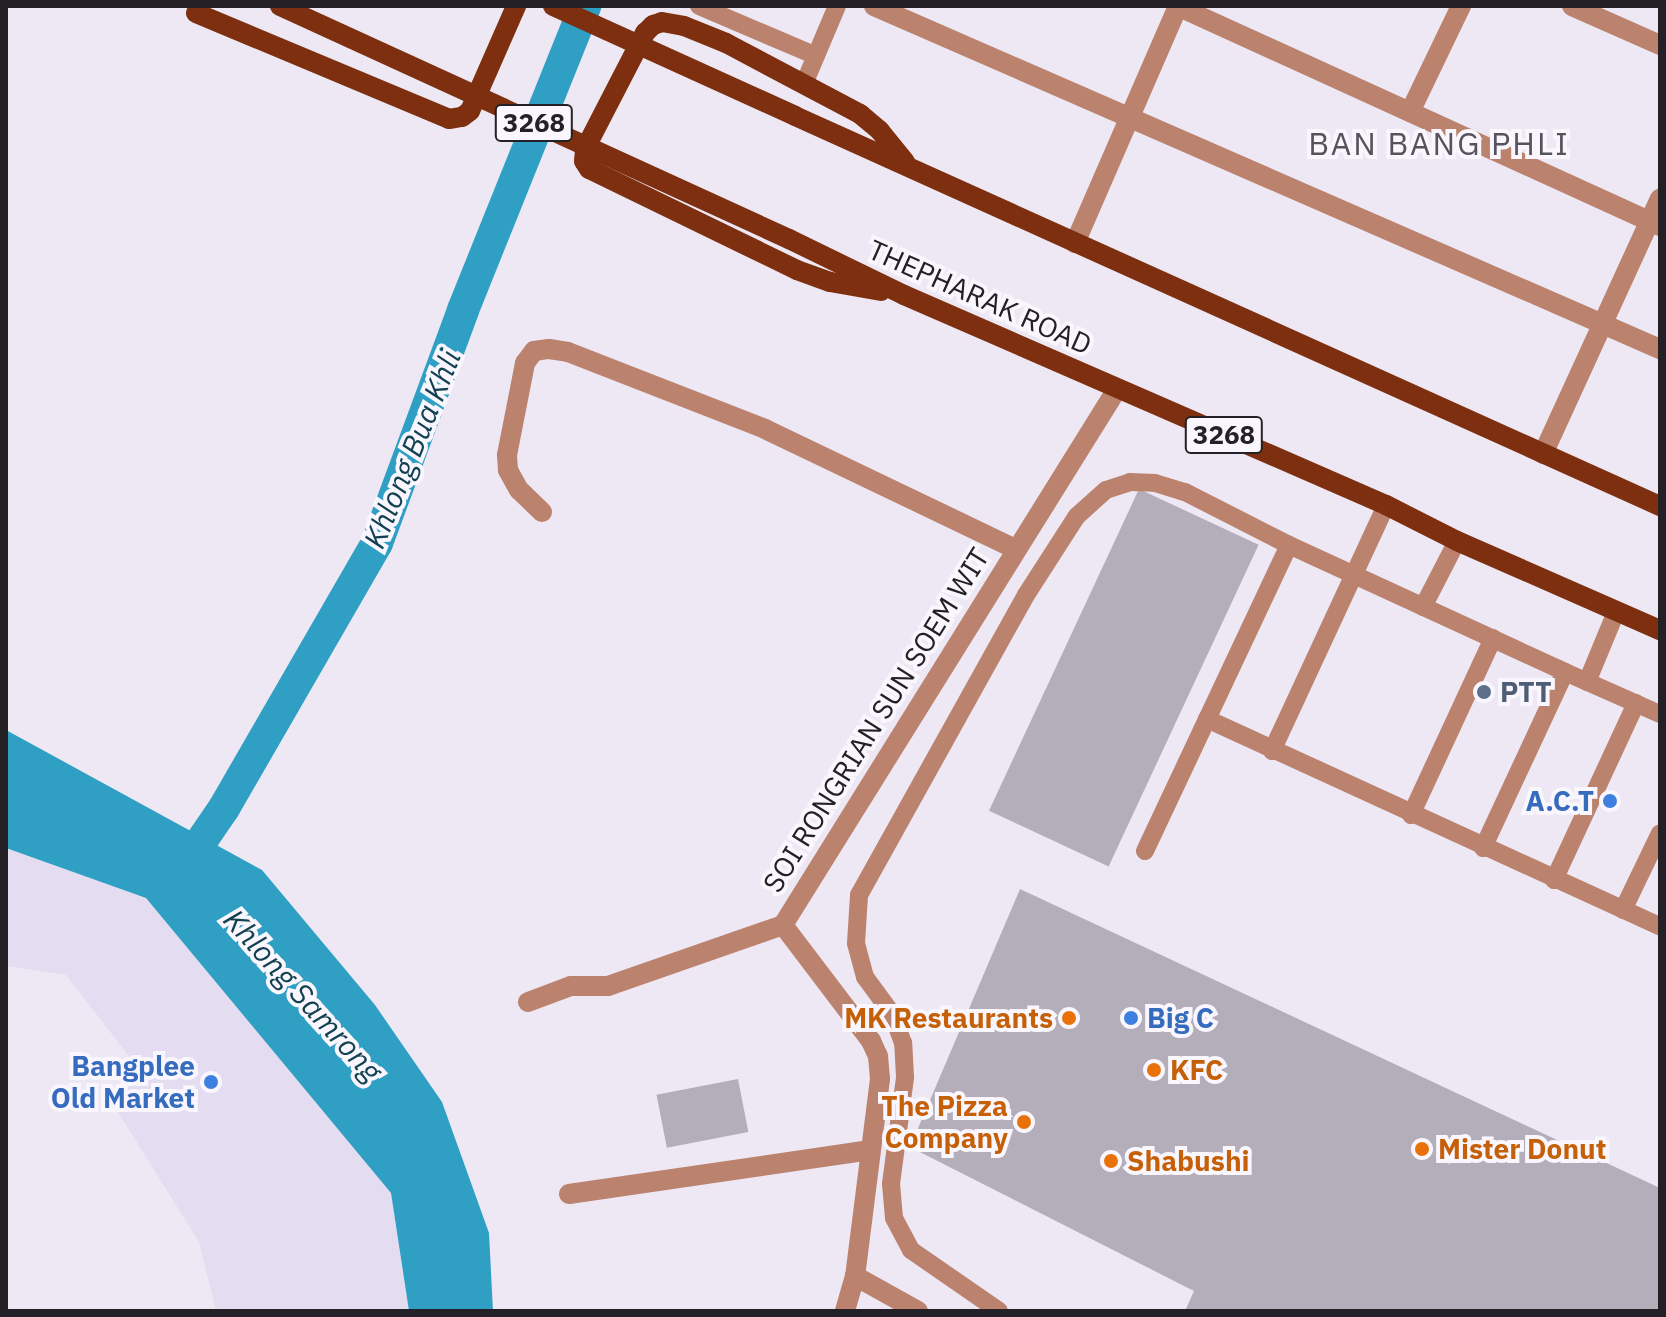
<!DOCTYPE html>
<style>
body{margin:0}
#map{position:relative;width:1666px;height:1317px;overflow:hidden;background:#ede8f4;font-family:"IBM Plex Sans",sans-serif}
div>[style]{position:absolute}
.commercial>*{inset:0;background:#e4ddf2}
.water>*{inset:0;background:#2f9fc4}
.canal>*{height:32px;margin:-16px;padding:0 16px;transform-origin:16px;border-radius:16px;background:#2f9fc4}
.building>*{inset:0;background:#b3aeb9;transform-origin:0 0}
.service>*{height:18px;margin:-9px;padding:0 9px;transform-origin:9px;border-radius:9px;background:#bb826e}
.minor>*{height:20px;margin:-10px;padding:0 10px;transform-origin:10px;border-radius:10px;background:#bb826e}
.primary>*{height:20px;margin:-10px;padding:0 10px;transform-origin:10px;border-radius:10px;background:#7d2f0f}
.primary-bridge>*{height:20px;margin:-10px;padding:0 10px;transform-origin:10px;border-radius:10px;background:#7d2f0f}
.dots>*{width:22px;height:22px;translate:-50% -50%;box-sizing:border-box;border:4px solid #f9f6fe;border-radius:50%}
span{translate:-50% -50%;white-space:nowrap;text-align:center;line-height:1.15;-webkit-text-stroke:8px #f9f6fe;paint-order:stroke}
.shield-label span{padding:2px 6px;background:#f9f6fe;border:2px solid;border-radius:6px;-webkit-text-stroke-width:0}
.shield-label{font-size:26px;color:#232125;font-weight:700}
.street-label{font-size:28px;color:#232125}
.service-label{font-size:28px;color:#4e5e75;font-weight:700}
.left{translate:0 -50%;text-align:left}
.shop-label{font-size:28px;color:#366cbe;font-weight:700}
.right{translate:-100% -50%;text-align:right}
.food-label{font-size:28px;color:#c56008;font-weight:700}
.water-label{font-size:30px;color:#124151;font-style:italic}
.quarter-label{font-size:32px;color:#57535d;letter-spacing:2px}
.frame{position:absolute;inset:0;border:8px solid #232125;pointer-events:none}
</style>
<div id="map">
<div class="commercial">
<i style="clip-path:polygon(6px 848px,146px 898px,391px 1193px,409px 1311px,216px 1311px,199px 1242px,108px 1096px,138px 1068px,66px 975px,6px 966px)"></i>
</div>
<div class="water">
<i style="clip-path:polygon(6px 730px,262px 870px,375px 1005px,442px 1102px,489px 1233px,493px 1311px,409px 1311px,391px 1193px,146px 898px,6px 848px)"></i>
</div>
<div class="canal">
<i style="left:185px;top:865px;width:69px;rotate:-55.6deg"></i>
<i style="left:224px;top:808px;width:306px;rotate:-60deg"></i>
<i style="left:377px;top:543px;width:248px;rotate:-69.7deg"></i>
<i style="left:463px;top:310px;width:328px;rotate:-68.1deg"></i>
</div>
<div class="building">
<i style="left:1139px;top:489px;width:132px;height:355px;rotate:25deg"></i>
<i style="clip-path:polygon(1020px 889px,1660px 1188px,1660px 1311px,1185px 1311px,1194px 1291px,910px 1147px)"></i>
<i style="left:738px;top:1079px;width:54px;height:83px;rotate:79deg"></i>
</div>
<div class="service">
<i style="left:699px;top:6px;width:127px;rotate:23.1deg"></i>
<i style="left:804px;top:84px;width:85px;rotate:-67.1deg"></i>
<i style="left:1289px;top:545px;width:304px;rotate:24.7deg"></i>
<i style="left:1423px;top:607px;width:74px;rotate:-62.7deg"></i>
<i style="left:1587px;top:682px;width:76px;rotate:-67.5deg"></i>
<i style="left:1272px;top:751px;width:271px;rotate:-65.1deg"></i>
<i style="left:1411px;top:815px;width:195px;rotate:-65.1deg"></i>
<i style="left:1483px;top:848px;width:194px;rotate:-65deg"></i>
<i style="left:1565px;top:672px;width:104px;rotate:23.9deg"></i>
<i style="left:1145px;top:851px;width:146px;rotate:-64.8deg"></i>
<i style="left:1554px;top:880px;width:195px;rotate:-65.1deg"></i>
<i style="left:1623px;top:910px;width:85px;rotate:-64.3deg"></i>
<i style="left:999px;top:1311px;width:107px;rotate:-145.3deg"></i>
<i style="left:911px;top:1250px;width:36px;rotate:-118deg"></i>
<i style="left:894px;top:1218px;width:34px;rotate:-95deg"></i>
<i style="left:891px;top:1184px;width:108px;rotate:-82.5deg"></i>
<i style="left:905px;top:1077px;width:34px;rotate:-93deg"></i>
<i style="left:903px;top:1043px;width:30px;rotate:-110deg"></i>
<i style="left:893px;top:1015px;width:47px;rotate:-126.4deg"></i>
<i style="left:865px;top:977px;width:35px;rotate:-105deg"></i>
<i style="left:856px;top:943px;width:48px;rotate:-86.4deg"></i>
<i style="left:859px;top:895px;width:343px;rotate:-60.9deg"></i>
<i style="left:1026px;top:595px;width:94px;rotate:-57.2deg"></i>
<i style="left:1077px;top:516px;width:39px;rotate:-42deg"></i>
<i style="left:1106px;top:490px;width:25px;rotate:-18deg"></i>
<i style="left:1130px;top:482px;width:25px;rotate:2deg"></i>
<i style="left:1155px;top:483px;width:31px;rotate:17deg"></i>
<i style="left:1185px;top:492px;width:117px;rotate:27deg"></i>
<i style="left:1289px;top:545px;width:192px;rotate:115.2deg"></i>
<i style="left:1207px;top:719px;width:498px;rotate:24.6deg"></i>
</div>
<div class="minor">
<i style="left:874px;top:6px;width:858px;rotate:23.58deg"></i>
<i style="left:1177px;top:6px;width:531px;rotate:24.49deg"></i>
<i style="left:1572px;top:6px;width:96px;rotate:23.9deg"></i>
<i style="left:1410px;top:112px;width:118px;rotate:-64.3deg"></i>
<i style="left:1075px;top:243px;width:258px;rotate:-66.5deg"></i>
<i style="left:1543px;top:454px;width:281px;rotate:-65.4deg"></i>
<i style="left:542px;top:512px;width:32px;rotate:-136deg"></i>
<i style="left:519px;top:490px;width:23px;rotate:-119deg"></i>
<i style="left:508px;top:470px;width:15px;rotate:-94deg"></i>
<i style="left:507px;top:455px;width:94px;rotate:-78.9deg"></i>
<i style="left:525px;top:363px;width:15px;rotate:-53deg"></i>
<i style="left:534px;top:351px;width:15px;rotate:-8deg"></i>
<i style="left:549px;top:349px;width:19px;rotate:9deg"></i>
<i style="left:568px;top:352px;width:212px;rotate:21.3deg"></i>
<i style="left:765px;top:429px;width:277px;rotate:25.6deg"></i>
<i style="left:783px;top:925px;width:146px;rotate:52.8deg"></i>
<i style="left:871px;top:1041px;width:17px;rotate:65deg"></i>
<i style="left:878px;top:1056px;width:23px;rotate:85deg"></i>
<i style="left:880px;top:1079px;width:199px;rotate:97.2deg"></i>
<i style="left:855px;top:1276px;width:36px;rotate:106deg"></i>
<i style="left:528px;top:1002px;width:46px;rotate:-20.4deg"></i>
<i style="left:571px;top:986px;width:37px"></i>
<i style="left:608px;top:986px;width:185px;rotate:-19.2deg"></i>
<i style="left:783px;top:925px;width:632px;rotate:-58.07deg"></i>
<i style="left:569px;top:1194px;width:303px;rotate:-8.3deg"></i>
<i style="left:855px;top:1276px;width:72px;rotate:29.1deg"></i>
</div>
<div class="primary">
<i style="left:196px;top:13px;width:274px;rotate:22.7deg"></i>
<i style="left:449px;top:119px;width:13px;rotate:-9deg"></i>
<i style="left:462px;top:117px;width:10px;rotate:-37deg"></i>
<i style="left:470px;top:111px;width:115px;rotate:-66.3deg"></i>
<i style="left:795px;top:116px;width:949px;rotate:24.27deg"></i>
<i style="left:789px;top:239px;width:128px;rotate:26deg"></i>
<i style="left:904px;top:295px;width:526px;rotate:23.54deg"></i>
<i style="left:1386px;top:505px;width:80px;rotate:26.9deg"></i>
<i style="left:1457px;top:541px;width:222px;rotate:23.7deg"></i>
<i style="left:881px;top:291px;width:52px;rotate:-170deg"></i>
<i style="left:830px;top:282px;width:35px;rotate:-160deg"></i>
<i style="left:797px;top:270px;width:231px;rotate:-154.1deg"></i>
<i style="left:589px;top:169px;width:9px;rotate:-122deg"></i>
<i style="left:584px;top:161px;width:12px;rotate:-85deg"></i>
<i style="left:585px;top:149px;width:131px;rotate:-62.7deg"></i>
<i style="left:645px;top:33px;width:11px;rotate:-45deg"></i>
<i style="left:653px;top:25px;width:9px;rotate:-18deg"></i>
<i style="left:662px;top:22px;width:22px;rotate:10deg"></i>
<i style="left:684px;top:26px;width:45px;rotate:22deg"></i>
<i style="left:726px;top:43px;width:152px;rotate:27.9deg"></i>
<i style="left:860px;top:114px;width:26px;rotate:40deg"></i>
<i style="left:880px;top:131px;width:40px;rotate:51deg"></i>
</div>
<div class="primary-bridge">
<i style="left:280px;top:6px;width:560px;rotate:24.6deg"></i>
<i style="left:553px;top:6px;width:266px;rotate:24.4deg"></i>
</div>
<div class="dots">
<i style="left:1484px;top:692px;background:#5c6f8a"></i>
<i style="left:1610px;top:801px;background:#3f7fe0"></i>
<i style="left:1069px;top:1018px;background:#e8710a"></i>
<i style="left:1131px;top:1018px;background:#3f7fe0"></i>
<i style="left:1154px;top:1070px;background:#e8710a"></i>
<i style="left:211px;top:1082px;background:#3f7fe0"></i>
<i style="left:1024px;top:1122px;background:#e8710a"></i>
<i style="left:1422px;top:1149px;background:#e8710a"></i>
<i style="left:1111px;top:1161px;background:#e8710a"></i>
</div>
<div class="shield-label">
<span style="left:534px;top:123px">3268</span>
<span style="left:1224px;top:435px">3268</span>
</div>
<div class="street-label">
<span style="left:980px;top:297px;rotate:24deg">THEPHARAK ROAD</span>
<span style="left:876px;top:720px;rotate:-58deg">SOI RONGRIAN SUN SOEM WIT</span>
</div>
<div class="service-label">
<span class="left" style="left:1500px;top:692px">PTT</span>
</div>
<div class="shop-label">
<span class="right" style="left:1594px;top:801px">A.C.T</span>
<span class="left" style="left:1147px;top:1018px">Big C</span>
<span class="right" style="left:195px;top:1082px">Bangplee<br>Old Market</span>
</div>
<div class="food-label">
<span class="right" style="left:1053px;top:1018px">MK Restaurants</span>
<span class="left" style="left:1170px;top:1070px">KFC</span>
<span class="right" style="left:1008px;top:1122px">The Pizza<br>Company</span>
<span class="left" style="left:1438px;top:1149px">Mister Donut</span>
<span class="left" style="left:1127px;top:1161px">Shabushi</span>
</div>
<div class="water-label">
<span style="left:412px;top:449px;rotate:-68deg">Khlong Bua Khli</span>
<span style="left:303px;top:995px;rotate:48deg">Khlong Samrong</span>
</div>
<div class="quarter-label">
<span style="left:1439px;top:143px">BAN BANG PHLI</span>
</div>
<div class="frame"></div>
</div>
